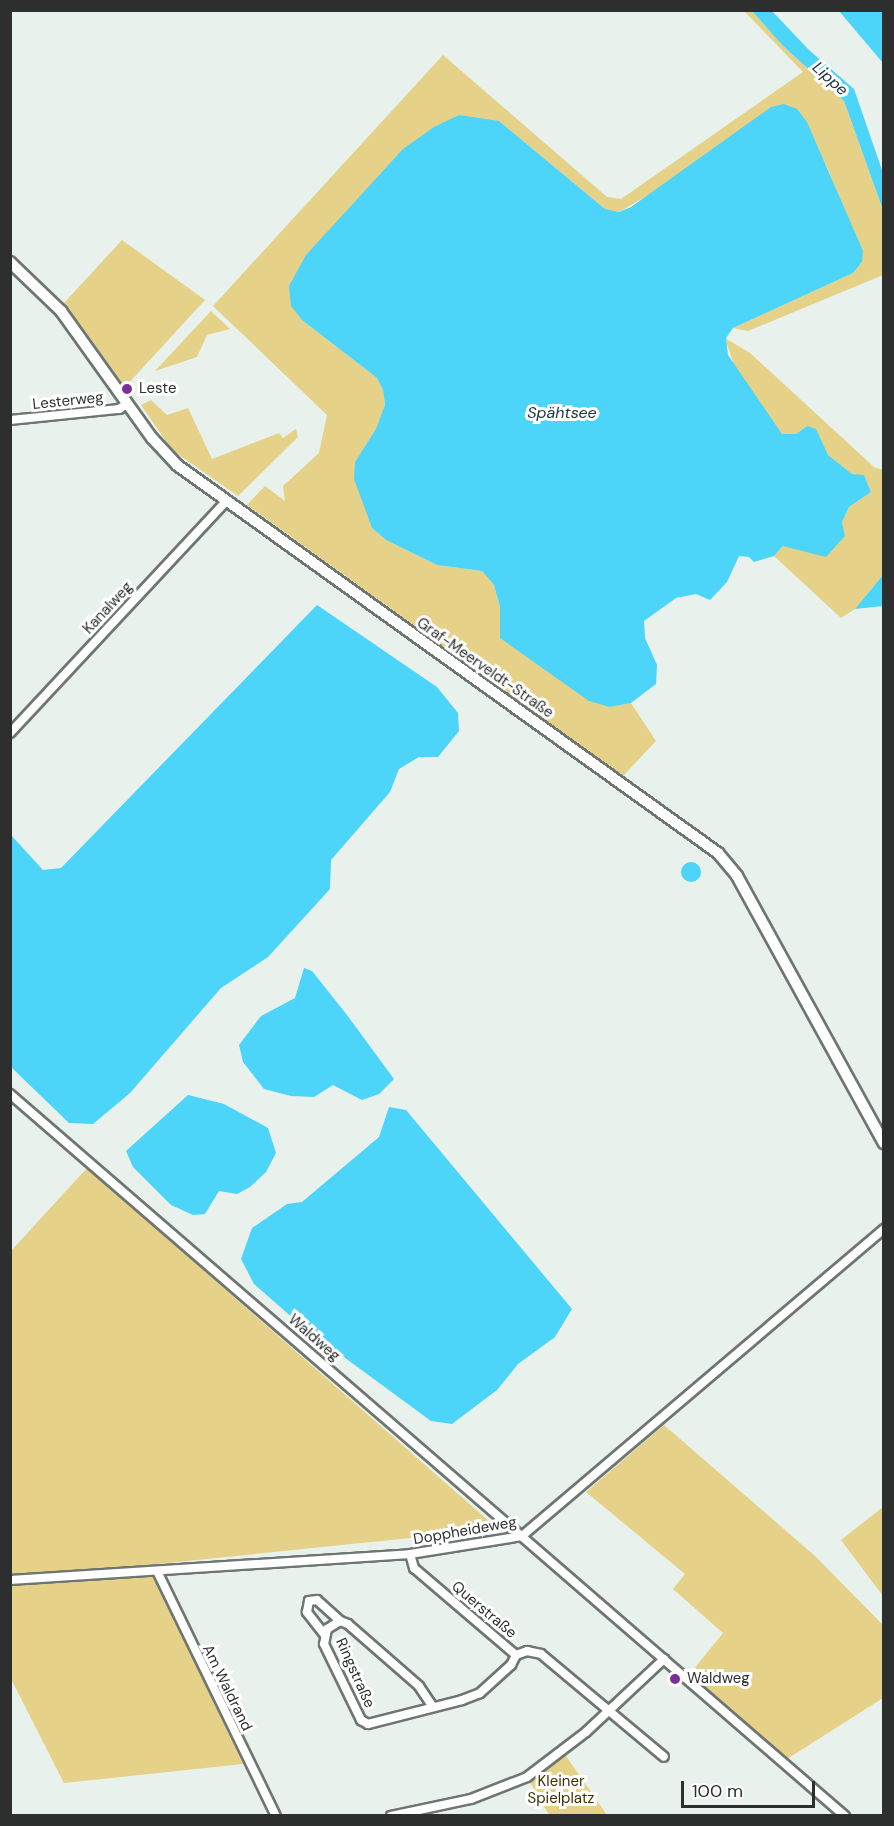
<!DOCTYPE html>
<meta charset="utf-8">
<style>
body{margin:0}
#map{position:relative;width:894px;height:1826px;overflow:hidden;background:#e8f1eb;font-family:"DM Sans",sans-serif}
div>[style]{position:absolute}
.green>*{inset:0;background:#e6d188}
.water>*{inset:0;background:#4cd4f9}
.round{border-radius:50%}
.roads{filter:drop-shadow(2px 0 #6e7671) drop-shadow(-2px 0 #6e7671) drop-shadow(0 2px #6e7671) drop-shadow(0 -2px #6e7671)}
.minor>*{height:8px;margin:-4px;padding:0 4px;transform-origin:4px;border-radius:4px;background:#fff}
.secondary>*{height:10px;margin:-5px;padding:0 5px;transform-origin:5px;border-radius:5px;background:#fff}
.dots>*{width:16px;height:16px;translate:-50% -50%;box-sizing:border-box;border:3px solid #fff;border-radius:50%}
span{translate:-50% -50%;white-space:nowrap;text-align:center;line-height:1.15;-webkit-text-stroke:6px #fff;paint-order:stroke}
.poi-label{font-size:15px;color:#2c2f2d}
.left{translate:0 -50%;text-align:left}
.street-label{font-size:15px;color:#2c2f2d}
.park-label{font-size:15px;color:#3d3103}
.water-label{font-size:16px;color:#20373e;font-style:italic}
.frame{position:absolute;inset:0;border:12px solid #2c2f2d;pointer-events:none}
.scale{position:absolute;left:681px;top:1781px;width:134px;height:27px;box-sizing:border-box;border:3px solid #2c2f2d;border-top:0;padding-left:8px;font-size:18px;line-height:21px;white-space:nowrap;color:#2c2f2d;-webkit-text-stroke:4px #fff;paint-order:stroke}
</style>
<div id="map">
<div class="green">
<i style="clip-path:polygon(744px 11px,752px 11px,783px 46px,844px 101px,883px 210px,883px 275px,748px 331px,733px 328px,853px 273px,862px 262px,828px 169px,797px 109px,619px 212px,605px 209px,499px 121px,302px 320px,377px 378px,383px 390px,385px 405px,376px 430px,355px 462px,372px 528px,386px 540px,437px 565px,482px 571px,494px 585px,500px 607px,500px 638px,610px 707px,631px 703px,656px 741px,623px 776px,247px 505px,265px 486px,285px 501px,283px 486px,319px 453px,327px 415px,213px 306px,443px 55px,607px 197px,621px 199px,803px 72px)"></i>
<i style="clip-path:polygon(122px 240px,205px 300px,125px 387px,64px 303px)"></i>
<i style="clip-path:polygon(211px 311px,230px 329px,207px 335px,197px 357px,155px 371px)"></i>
<i style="clip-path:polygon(725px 338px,750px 353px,874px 467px,883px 470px,883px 575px,855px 609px,841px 618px,774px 556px,783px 546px,842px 522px,849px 507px,871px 492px,864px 476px,852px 474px,828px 455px,807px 426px,796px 434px,782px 434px,736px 371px)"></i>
<i style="clip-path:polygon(151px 400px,167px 415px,188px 408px,212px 459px,279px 433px,283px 438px,296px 429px,298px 437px,238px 496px,172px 450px,141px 405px)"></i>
<i style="clip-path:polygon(87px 1168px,498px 1529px,148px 1565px,243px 1764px,64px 1783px,11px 1679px,10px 1252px)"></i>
<i style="clip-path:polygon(664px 1425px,815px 1556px,883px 1625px,883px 1698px,787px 1759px,689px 1675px,723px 1633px,673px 1589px,685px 1574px,586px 1492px)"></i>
<i style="clip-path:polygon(883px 1507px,883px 1596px,841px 1540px)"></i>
<i style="clip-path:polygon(566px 1756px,607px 1815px,549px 1815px,527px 1777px)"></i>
</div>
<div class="water">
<i style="clip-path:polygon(752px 11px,772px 11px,809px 50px,854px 89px,883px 173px,883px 210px,844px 101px,783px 46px)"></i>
<i style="clip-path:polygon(839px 11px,883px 11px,883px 63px)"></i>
<i style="clip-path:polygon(784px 104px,797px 109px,807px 122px,863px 251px,862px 262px,853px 273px,733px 328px,726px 338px,728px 355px,782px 434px,796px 434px,807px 426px,816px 429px,828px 455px,852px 474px,864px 475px,871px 492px,849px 507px,842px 522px,845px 536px,826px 557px,783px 546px,774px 556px,754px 562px,749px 557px,739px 556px,727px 582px,710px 600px,696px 594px,676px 598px,644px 621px,645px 638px,657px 665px,656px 684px,631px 703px,610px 707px,589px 701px,500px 638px,500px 607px,494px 585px,482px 571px,437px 565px,386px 540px,372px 528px,354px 479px,355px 462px,376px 429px,385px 405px,383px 390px,377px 378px,302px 320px,291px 306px,289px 286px,306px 255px,403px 149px,434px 127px,459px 115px,499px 121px,605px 209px,619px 212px,631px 207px,771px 107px)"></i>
<i style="clip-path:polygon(883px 575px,883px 606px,855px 609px)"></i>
<i style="clip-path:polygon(317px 605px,437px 687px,458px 713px,459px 731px,438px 757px,419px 757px,399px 769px,390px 792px,331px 860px,330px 889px,268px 957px,221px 988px,130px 1093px,93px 1124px,69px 1123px,11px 1067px,11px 835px,43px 870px,61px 868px)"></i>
<i class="round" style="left:681px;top:862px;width:20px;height:20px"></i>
<i style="clip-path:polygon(304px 968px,312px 971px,347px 1015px,394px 1079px,379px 1094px,362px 1100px,333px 1085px,314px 1097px,291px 1096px,264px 1089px,243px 1062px,239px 1045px,261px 1016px,295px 998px)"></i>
<i style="clip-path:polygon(188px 1095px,224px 1104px,268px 1128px,276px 1153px,266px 1172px,250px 1187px,237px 1194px,219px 1191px,205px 1214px,193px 1215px,171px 1205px,133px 1167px,126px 1151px)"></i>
<i style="clip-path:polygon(389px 1107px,406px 1110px,572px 1309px,555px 1337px,518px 1364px,497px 1390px,452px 1424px,431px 1421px,303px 1327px,254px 1284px,241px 1259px,252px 1228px,287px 1204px,302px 1202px,379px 1137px)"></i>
</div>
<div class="roads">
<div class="minor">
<i style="left:10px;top:420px;width:110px;rotate:-5.8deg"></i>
<i style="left:119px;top:409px;width:9px;rotate:-32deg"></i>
<i style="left:10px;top:733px;width:317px;rotate:-47deg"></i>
<i style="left:10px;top:1094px;width:1104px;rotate:40.85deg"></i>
<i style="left:410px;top:1554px;width:15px;rotate:74deg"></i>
<i style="left:414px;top:1568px;width:134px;rotate:40.5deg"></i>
<i style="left:516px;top:1655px;width:12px;rotate:-20deg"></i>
<i style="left:527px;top:1651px;width:14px;rotate:12deg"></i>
<i style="left:541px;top:1654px;width:160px;rotate:39.9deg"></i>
<i style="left:157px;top:1571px;width:272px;rotate:64.1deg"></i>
<i style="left:10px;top:1580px;width:401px;rotate:-3.7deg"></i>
<i style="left:410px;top:1554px;width:113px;rotate:-9.1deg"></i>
<i style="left:522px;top:1536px;width:475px;rotate:-40.3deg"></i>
<i style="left:324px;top:1634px;width:28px;rotate:-128deg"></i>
<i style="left:307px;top:1612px;width:11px;rotate:-80deg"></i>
<i style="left:309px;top:1601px;width:8px;rotate:-7deg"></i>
<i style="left:317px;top:1600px;width:31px;rotate:42deg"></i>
<i style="left:433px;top:1707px;width:25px;rotate:-124deg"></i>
<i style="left:419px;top:1686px;width:94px;rotate:-138.9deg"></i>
<i style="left:348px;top:1624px;width:9px;rotate:-159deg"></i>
<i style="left:340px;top:1621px;width:15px;rotate:148deg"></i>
<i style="left:327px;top:1629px;width:15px;rotate:101deg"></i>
<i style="left:324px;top:1644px;width:85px;rotate:64deg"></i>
<i style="left:361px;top:1720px;width:8px;rotate:30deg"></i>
<i style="left:368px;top:1724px;width:97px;rotate:-14.3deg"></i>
<i style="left:462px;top:1700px;width:19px;rotate:-21deg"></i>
<i style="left:480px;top:1693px;width:42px;rotate:-42.1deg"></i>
<i style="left:511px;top:1665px;width:11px;rotate:-63deg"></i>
<i style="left:391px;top:1816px;width:82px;rotate:-12deg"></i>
<i style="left:471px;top:1799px;width:60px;rotate:-21.4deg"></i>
<i style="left:527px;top:1777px;width:74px;rotate:-37.3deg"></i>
<i style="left:586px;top:1732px;width:107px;rotate:-43.1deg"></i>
</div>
<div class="secondary">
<i style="left:10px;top:262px;width:71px;rotate:43.9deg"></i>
<i style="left:61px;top:311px;width:156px;rotate:54.4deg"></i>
<i style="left:152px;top:438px;width:37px;rotate:47deg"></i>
<i style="left:177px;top:465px;width:666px;rotate:35.65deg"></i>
<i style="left:718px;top:853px;width:30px;rotate:50deg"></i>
<i style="left:737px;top:876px;width:305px;rotate:61.2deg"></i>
</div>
</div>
<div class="dots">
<i style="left:127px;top:389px;background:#7c2d9e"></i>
<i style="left:675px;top:1679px;background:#7c2d9e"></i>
</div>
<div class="poi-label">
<span class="left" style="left:139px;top:389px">Leste</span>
<span class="left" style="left:687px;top:1679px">Waldweg</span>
</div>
<div class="street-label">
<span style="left:68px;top:401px;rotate:-6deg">Lesterweg</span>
<span style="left:108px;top:608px;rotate:-47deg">Kanalweg</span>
<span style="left:485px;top:668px;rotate:35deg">Graf-Meerveldt-Straße</span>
<span style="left:314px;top:1338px;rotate:41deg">Waldweg</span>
<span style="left:465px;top:1531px;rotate:-10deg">Doppheideweg</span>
<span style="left:484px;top:1610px;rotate:40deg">Querstraße</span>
<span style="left:355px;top:1673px;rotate:66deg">Ringstraße</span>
<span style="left:227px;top:1688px;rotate:64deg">Am Waldrand</span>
</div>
<div class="park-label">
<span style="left:561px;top:1790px">Kleiner<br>Spielplatz</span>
</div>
<div class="water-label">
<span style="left:830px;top:79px;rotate:42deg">Lippe</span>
<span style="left:562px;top:413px">Spähtsee</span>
</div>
<div class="frame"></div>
<div class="scale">100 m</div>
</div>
